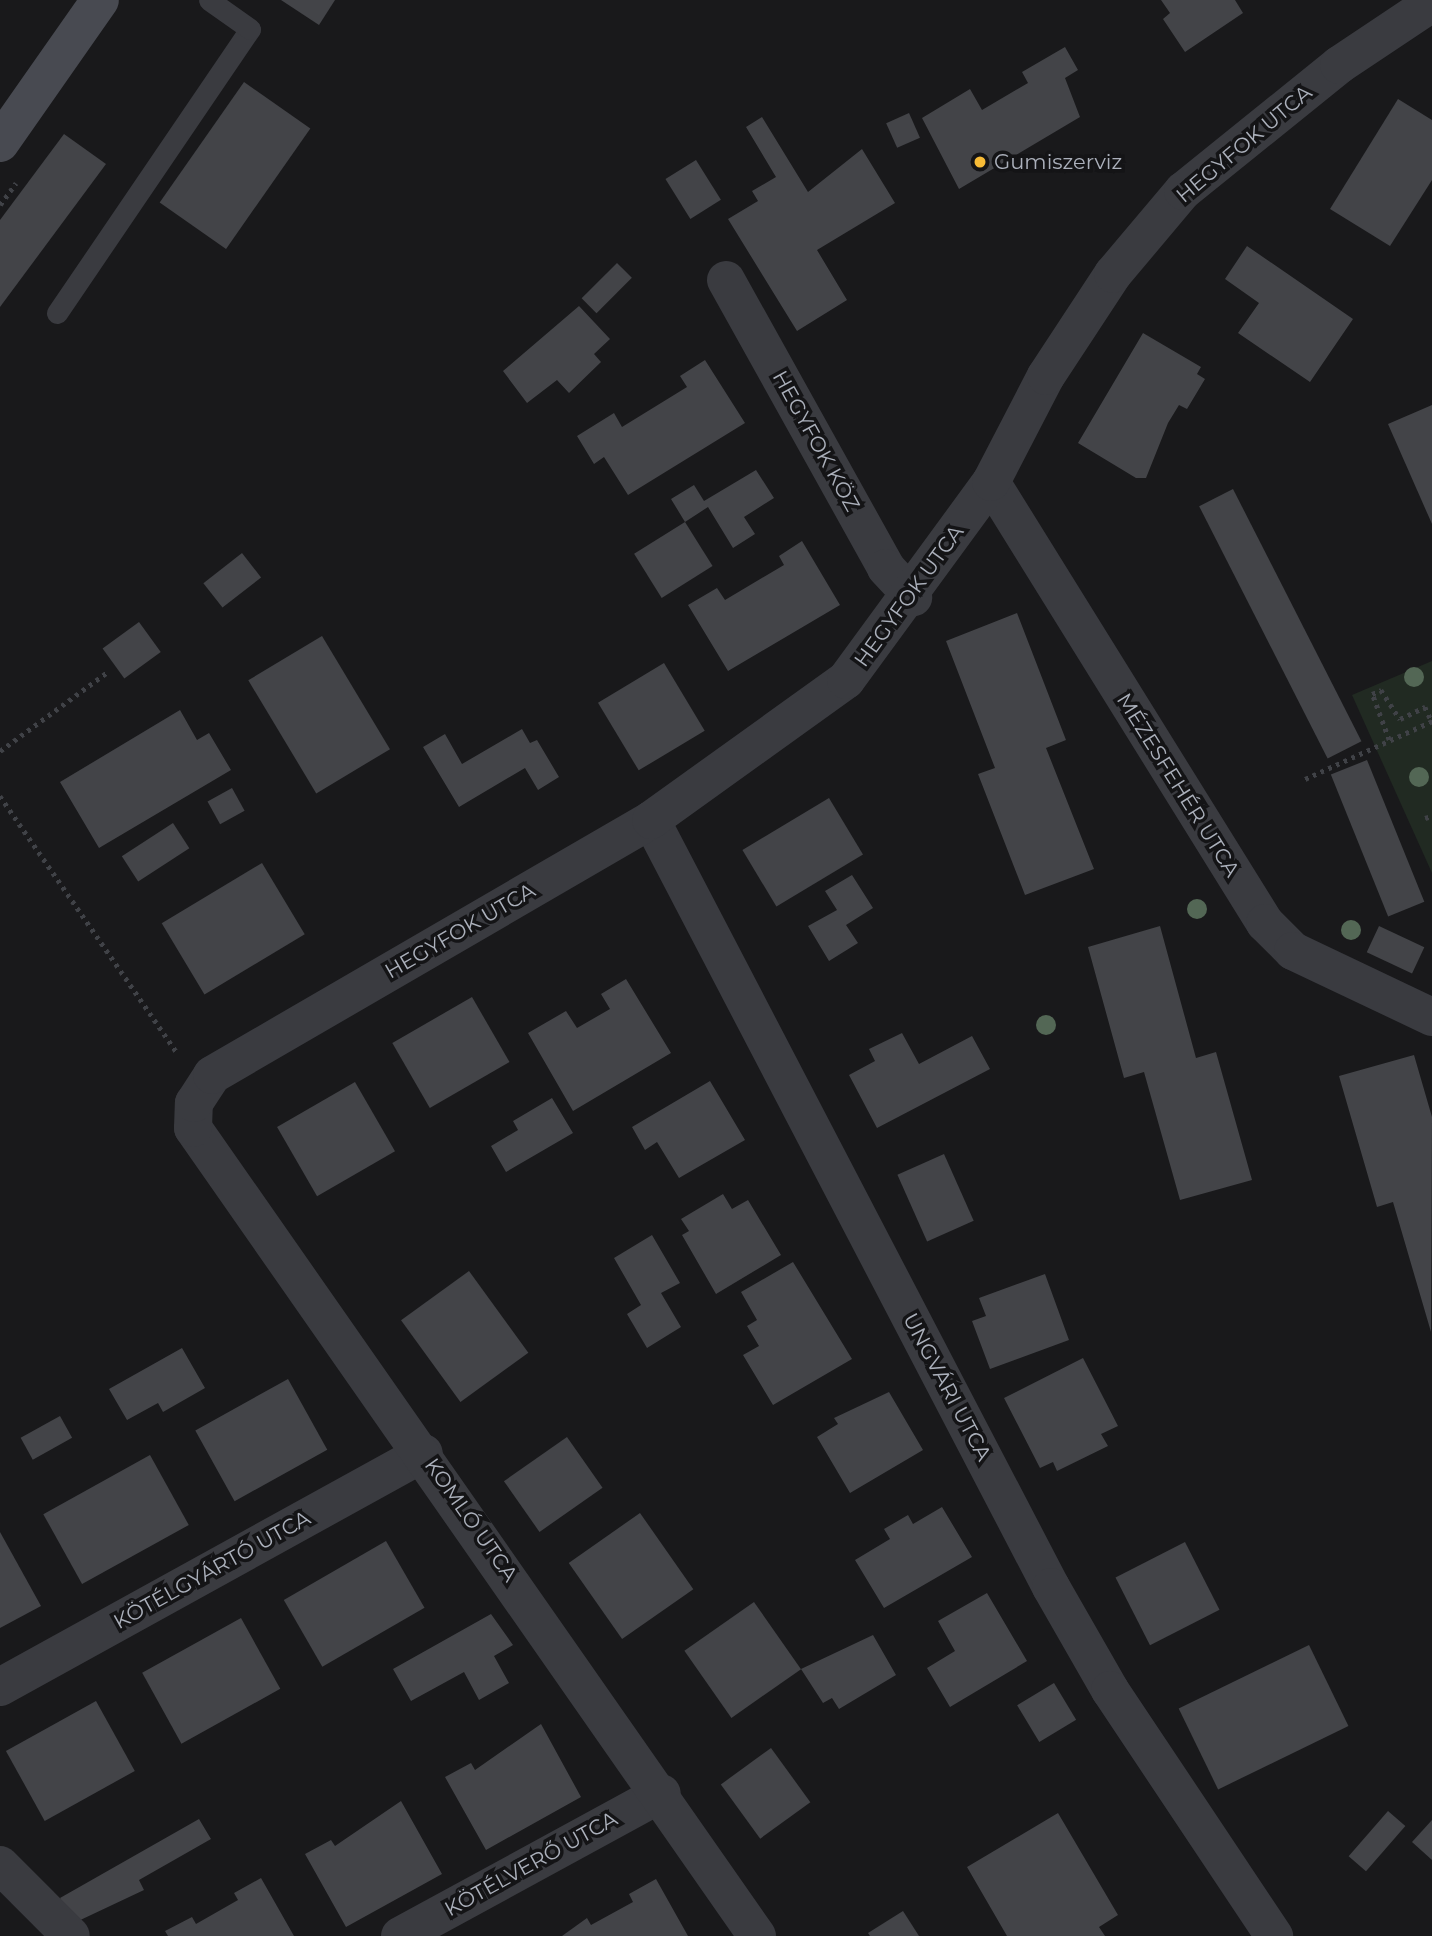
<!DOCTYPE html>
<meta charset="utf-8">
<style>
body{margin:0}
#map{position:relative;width:1432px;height:1936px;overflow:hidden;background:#19191b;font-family:Montserrat,sans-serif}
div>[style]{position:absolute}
.green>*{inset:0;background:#212a22}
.building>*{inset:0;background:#434448;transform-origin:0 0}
.path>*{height:4.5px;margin-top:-2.25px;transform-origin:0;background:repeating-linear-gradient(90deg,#404247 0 3.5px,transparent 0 8.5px)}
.service>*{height:21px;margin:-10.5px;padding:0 10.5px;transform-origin:10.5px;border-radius:10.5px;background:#3a3b40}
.minor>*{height:38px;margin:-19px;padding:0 19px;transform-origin:19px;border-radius:19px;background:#3a3b40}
.secondary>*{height:38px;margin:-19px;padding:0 19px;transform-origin:19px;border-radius:19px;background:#484a51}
.trees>*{width:20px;height:20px;margin:-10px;border-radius:50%;background:#536755}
.dots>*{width:19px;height:19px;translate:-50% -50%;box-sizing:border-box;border:4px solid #141416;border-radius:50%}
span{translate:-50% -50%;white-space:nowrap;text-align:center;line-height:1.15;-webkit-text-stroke:7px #141416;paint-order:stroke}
.street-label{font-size:21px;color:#abb0bb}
.poi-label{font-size:21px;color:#abb0bb}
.left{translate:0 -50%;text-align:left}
</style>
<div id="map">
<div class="green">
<i style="clip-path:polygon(1432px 661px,1432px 873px,1352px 695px)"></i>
</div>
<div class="building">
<i style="clip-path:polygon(281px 0,335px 0,319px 25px)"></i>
<i style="clip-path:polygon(1161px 0,1235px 0,1243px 13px,1185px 52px,1163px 19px,1170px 13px)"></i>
<i style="clip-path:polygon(1065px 47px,1078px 70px,1065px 78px,1080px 117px,959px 189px,922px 118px,970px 89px,982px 110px,1028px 83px,1022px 72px)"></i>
<i style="left:244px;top:82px;width:81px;height:147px;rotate:35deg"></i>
<i style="clip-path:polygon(1398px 99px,1432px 120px,1432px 180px,1390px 246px,1330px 209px)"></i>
<i style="left:909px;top:113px;width:27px;height:25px;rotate:66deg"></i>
<i style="clip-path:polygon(762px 117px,808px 192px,862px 149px,895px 203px,817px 250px,847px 300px,797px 331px,728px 219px,758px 201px,752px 191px,776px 177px,746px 127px)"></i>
<i style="clip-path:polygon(64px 134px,106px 164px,0 307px,0 220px)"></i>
<i style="left:696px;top:160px;width:47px;height:36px;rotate:58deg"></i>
<i style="clip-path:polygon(1247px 246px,1353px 319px,1310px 382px,1238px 333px,1259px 303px,1225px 279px)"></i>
<i style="left:617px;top:263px;width:21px;height:50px;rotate:45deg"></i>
<i style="clip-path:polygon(579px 306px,610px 339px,594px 354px,601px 362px,569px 393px,557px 380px,527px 403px,503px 371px)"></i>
<i style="clip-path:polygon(1143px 333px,1201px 367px,1197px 374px,1205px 379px,1187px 409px,1179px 405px,1168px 423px,1146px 478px,1136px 478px,1078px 443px)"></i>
<i style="clip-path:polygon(705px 360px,745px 423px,628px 495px,604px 457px,594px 464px,577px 436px,614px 413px,622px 427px,687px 387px,680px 376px)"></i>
<i style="clip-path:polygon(1432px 405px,1432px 524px,1388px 424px)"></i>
<i style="clip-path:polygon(756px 470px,774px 498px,744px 517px,755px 534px,733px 548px,708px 507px,685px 522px,671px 499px,694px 485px,704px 501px)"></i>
<i style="left:1233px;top:489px;width:283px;height:38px;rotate:63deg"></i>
<i style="left:685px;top:522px;width:52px;height:60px;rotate:58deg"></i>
<i style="clip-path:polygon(802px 541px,840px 605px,728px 671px,688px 605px,717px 588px,725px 600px,784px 565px,779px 556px)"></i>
<i style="left:242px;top:553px;width:31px;height:49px;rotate:52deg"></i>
<i style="clip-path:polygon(1017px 613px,1066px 740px,1046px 748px,1094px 869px,1025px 895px,978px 774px,995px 768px,946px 641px)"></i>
<i style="left:139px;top:622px;width:37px;height:45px;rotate:54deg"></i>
<i style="left:322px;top:636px;width:132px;height:86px;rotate:59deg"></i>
<i style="left:664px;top:663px;width:79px;height:77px;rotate:59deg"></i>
<i style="clip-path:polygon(180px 710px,197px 740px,209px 733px,231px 770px,99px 848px,60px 782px)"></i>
<i style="clip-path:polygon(522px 729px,530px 743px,537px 740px,559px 777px,538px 790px,525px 768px,459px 807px,423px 747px,445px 734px,462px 764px)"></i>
<i style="left:1367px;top:760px;width:153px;height:39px;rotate:68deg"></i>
<i style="left:232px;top:788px;width:26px;height:28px;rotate:61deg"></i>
<i style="left:829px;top:798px;width:66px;height:101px;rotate:59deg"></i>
<i style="left:173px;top:823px;width:30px;height:61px;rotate:57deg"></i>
<i style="left:262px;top:863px;width:83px;height:117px;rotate:59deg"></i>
<i style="clip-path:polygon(852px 875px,873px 908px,846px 925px,858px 943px,829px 961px,808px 926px,837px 910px,825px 891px)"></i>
<i style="clip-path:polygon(1160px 926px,1196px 1058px,1216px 1052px,1252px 1180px,1180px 1200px,1144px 1072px,1124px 1078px,1088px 947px)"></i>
<i style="left:1379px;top:926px;width:50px;height:29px;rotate:25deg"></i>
<i style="clip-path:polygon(626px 979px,671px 1053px,573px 1111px,528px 1033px,566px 1011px,577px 1028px,610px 1009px,601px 994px)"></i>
<i style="left:472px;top:997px;width:75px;height:92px;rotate:60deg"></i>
<i style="clip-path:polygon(902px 1033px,919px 1064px,972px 1036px,990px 1069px,877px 1128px,849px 1075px,875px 1061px,869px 1049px)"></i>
<i style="clip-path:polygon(1414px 1055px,1432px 1117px,1431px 1332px,1393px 1202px,1377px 1207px,1339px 1076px)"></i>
<i style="clip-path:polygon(710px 1081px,745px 1140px,679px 1178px,657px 1142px,645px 1150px,632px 1127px)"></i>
<i style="left:355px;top:1082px;width:80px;height:90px;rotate:60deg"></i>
<i style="clip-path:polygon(552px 1098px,573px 1133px,506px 1172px,491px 1146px,518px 1130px,513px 1121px)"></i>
<i style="left:944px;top:1154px;width:73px;height:51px;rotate:66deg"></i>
<i style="clip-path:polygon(723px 1194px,732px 1209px,748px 1200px,781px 1255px,716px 1294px,682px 1235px,689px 1231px,681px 1219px)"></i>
<i style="clip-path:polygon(652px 1235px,680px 1283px,661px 1293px,681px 1327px,647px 1348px,627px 1314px,641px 1305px,614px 1258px)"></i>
<i style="clip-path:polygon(793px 1262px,852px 1359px,773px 1405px,743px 1355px,759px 1346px,747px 1326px,757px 1320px,741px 1292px)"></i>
<i style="left:469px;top:1271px;width:101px;height:84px;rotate:54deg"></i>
<i style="clip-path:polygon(1045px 1274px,1069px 1340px,990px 1369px,972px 1321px,986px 1316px,979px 1298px)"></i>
<i style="clip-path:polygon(182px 1348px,205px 1388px,163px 1412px,158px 1403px,127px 1420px,109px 1389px)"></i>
<i style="clip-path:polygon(1083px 1358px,1118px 1426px,1101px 1434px,1108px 1446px,1057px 1471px,1053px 1462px,1040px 1468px,1004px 1398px)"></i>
<i style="left:288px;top:1379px;width:81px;height:106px;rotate:61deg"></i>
<i style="clip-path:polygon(889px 1392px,923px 1450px,850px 1493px,817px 1437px,838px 1424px,834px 1418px)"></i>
<i style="left:60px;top:1416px;width:25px;height:45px;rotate:61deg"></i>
<i style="left:567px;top:1437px;width:62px;height:77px;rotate:55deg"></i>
<i style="left:150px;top:1455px;width:80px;height:122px;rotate:61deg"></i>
<i style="clip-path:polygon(942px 1507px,972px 1557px,884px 1608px,855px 1560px,890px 1539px,884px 1529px,908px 1515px,913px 1524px)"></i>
<i style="left:640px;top:1513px;width:93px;height:87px;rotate:55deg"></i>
<i style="clip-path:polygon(0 1532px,41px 1606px,0 1628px)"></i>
<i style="left:386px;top:1541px;width:77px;height:118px;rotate:60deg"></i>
<i style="left:1185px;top:1542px;width:76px;height:78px;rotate:63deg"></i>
<i style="clip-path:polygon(987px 1593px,1027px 1661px,950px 1707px,927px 1668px,955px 1651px,938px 1621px)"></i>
<i style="left:754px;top:1602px;width:82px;height:85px;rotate:55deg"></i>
<i style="clip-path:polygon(491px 1614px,513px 1645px,494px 1656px,509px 1683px,479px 1700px,464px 1672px,411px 1701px,393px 1669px)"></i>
<i style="left:241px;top:1618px;width:81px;height:113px;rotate:61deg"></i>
<i style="clip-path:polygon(873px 1635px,896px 1675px,839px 1709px,832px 1698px,823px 1703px,801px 1669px)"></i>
<i style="left:1309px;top:1645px;width:90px;height:145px;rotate:64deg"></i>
<i style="left:1054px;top:1683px;width:43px;height:43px;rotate:59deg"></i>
<i style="left:96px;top:1701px;width:80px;height:103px;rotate:61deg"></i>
<i style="clip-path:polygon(541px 1724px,581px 1797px,486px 1850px,445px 1777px,471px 1763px,475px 1770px)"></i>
<i style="left:771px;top:1748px;width:67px;height:62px;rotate:54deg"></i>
<i style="clip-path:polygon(401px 1801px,442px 1874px,346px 1927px,305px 1854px,331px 1840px,335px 1846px)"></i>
<i style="left:1388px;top:1811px;width:23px;height:60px;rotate:41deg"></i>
<i style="clip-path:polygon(1058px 1813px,1118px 1915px,1099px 1927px,1105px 1936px,1007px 1936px,967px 1867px)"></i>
<i style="clip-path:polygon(199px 1819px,211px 1839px,139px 1880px,144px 1890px,74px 1923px,60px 1898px)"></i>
<i style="clip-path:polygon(1432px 1820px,1432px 1860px,1412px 1842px)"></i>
<i style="clip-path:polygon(261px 1878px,294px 1936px,168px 1936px,165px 1931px,192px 1917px,196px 1924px,238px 1900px,234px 1893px)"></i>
<i style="clip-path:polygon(656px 1879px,688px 1936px,562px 1936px,587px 1918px,591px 1925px,633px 1902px,629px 1894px)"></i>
<i style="clip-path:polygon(903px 1911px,919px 1936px,870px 1936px,868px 1933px)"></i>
</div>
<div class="path">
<i style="left:0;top:205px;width:27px;rotate:-54deg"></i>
<i style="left:1389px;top:740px;width:49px;rotate:-110.3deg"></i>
<i style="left:1372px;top:694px;width:10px;rotate:-24deg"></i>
<i style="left:1381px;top:690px;width:35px;rotate:57deg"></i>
<i style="left:1400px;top:719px;width:28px;rotate:-26deg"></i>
<i style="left:1425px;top:707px;width:17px;rotate:65deg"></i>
<i style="left:0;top:751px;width:132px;rotate:-36.3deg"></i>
<i style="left:1305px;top:779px;width:140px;rotate:-24.5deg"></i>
<i style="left:0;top:796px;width:310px;rotate:55.4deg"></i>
<i style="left:1425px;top:818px;width:7px;rotate:-16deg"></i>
</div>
<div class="service">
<i style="left:57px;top:313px;width:343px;rotate:-55.8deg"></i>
<i style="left:250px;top:29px;width:50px;rotate:-144.7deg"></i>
</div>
<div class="minor">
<i style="left:726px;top:280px;width:329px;rotate:60.9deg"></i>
<i style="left:886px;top:568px;width:40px;rotate:47deg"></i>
<i style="left:991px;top:482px;width:519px;rotate:58.15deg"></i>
<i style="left:1265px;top:923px;width:40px;rotate:45deg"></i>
<i style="left:1293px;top:951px;width:154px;rotate:25.4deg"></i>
<i style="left:651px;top:820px;width:865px;rotate:62.46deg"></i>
<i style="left:1051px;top:1587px;width:119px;rotate:60.2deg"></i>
<i style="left:1110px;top:1690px;width:296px;rotate:56.3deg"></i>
<i style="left:0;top:1687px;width:484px;rotate:-28.9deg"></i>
<i style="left:0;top:1865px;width:100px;rotate:45deg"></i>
<i style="left:400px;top:1936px;width:298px;rotate:-28.6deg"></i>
<i style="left:757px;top:1936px;width:985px;rotate:-124.92deg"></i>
<i style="left:193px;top:1128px;width:25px;rotate:-88deg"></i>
<i style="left:194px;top:1103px;width:33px;rotate:-57deg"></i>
<i style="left:212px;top:1075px;width:508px;rotate:-30.15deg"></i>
<i style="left:651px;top:820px;width:240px;rotate:-35.7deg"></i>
<i style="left:846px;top:680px;width:245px;rotate:-53.8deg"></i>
<i style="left:991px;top:482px;width:119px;rotate:-62.6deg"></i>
<i style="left:1046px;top:376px;width:122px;rotate:-56.7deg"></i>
<i style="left:1113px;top:274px;width:109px;rotate:-49.9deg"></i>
<i style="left:1183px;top:191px;width:201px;rotate:-38.9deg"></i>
<i style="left:1339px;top:65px;width:112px;rotate:-33.7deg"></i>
</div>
<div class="secondary">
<i style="left:0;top:143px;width:174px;rotate:-55deg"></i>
</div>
<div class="trees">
<i style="left:1414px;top:677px"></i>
<i style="left:1419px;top:777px"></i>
<i style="left:1197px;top:909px"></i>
<i style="left:1351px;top:930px"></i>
<i style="left:1046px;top:1025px"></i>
</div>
<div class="dots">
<i style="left:980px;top:162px;background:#f7bb36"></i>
</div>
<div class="street-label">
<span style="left:1244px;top:144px;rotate:-40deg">HEGYFOK UTCA</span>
<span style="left:816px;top:441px;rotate:61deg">HEGYFOK KÖZ</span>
<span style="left:909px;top:596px;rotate:-54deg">HEGYFOK UTCA</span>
<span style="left:1178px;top:785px;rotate:58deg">MÉZESFEHÉR UTCA</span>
<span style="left:460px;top:931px;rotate:-30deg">HEGYFOK UTCA</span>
<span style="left:947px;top:1387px;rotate:62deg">UNGVÁRI UTCA</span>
<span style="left:471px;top:1520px;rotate:55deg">KOMLÓ UTCA</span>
<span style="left:212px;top:1570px;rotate:-29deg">KÖTÉLGYÁRTÓ UTCA</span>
<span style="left:531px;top:1864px;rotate:-29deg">KÖTÉLVERŐ UTCA</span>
</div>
<div class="poi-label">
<span class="left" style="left:994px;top:162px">Gumiszerviz</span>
</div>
</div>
